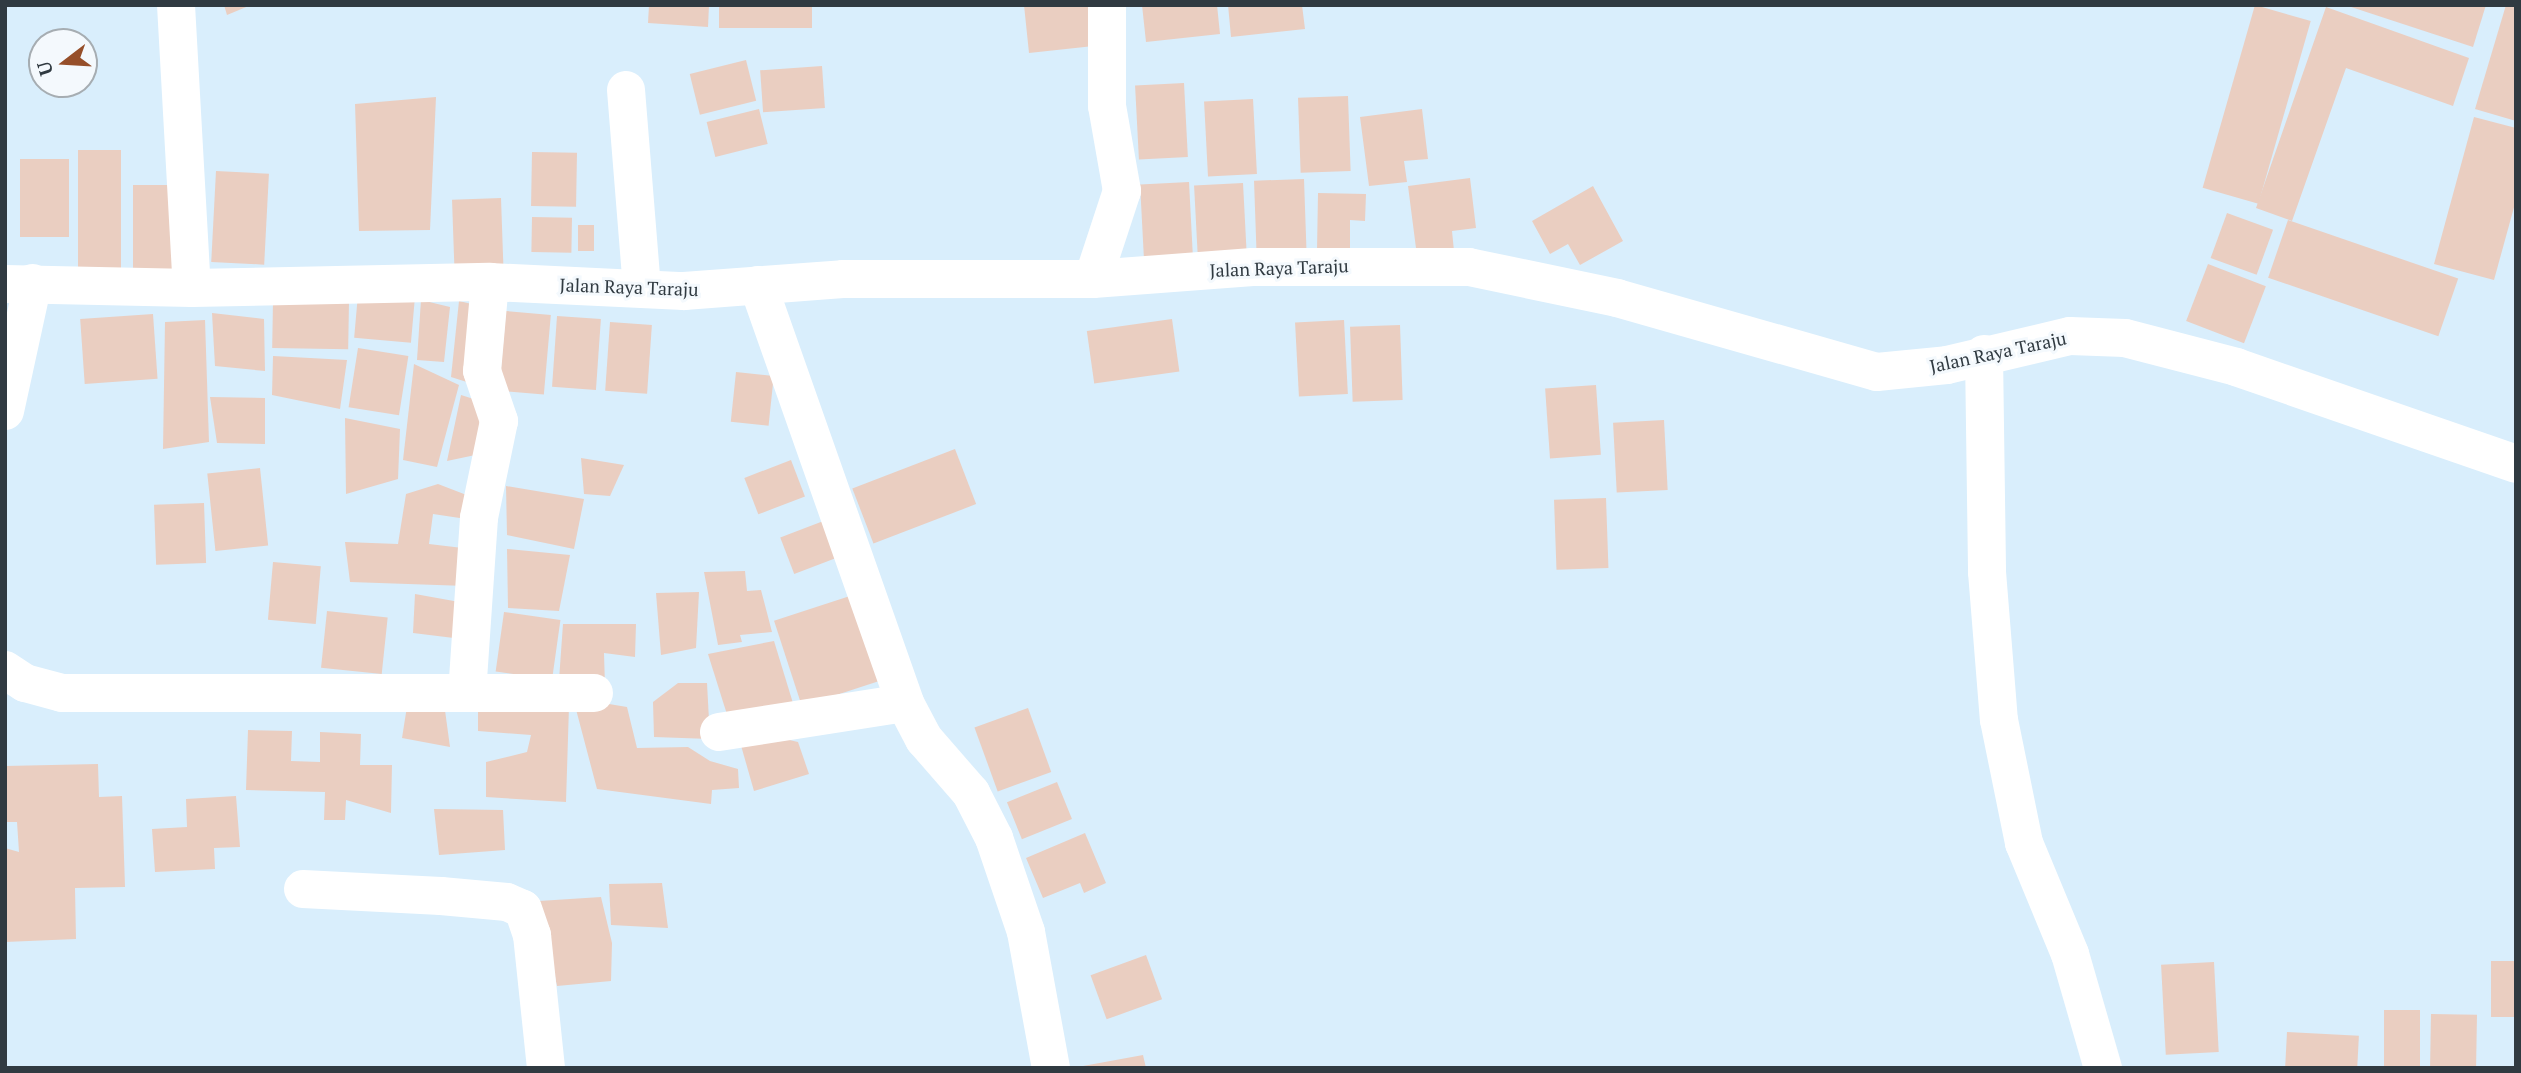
<!DOCTYPE html>
<style>
body{margin:0}
#map{position:relative;width:2521px;height:1073px;overflow:hidden;background:#d9eefc;font-family:"PT Serif",serif}
div>[style]{position:absolute}
.building>*{inset:0;background:#eacec1;transform-origin:0 0}
.street>*{height:38px;margin:-19px;padding:0 19px;transform-origin:19px;border-radius:19px;background:#fff}
span{translate:-50% -50%;white-space:nowrap;text-align:center;line-height:1.15;-webkit-text-stroke:6px #f4f9fd;paint-order:stroke}
.street-label{font-size:18px;color:#303a41}
.frame{position:absolute;inset:0;border:7px solid #303a41;pointer-events:none}
.north{position:absolute;left:28px;top:28px;width:70px;height:70px;box-sizing:border-box;background:#f4f9fd;border:2px solid #a6adb2;border-radius:50%;rotate:253deg;font-size:19px;font-weight:700;line-height:28px;text-align:center;color:#303a41}
.north::after{content:'';display:block;margin:auto;width:24px;height:32px;background:#964f2a;clip-path:polygon(50% 0,100% 100%,50% 72%,0 100%)}
</style>
<div id="map">
<div class="building">
<i style="clip-path:polygon(224px 5px,251px 5px,227px 15px)"></i>
<i style="clip-path:polygon(649px 5px,709px 5px,708px 27px,648px 23px)"></i>
<i style="left:719px;top:5px;width:93px;height:23px"></i>
<i style="clip-path:polygon(1024px 5px,1098px 5px,1103px 45px,1029px 53px)"></i>
<i style="clip-path:polygon(1142px 5px,1217px 5px,1220px 34px,1146px 42px)"></i>
<i style="clip-path:polygon(1228px 5px,1302px 5px,1305px 29px,1231px 37px)"></i>
<i style="left:2255px;top:5px;width:58px;height:190px;rotate:16deg"></i>
<i style="clip-path:polygon(2345px 5px,2486px 5px,2473px 47px)"></i>
<i style="clip-path:polygon(2506px 5px,2516px 5px,2516px 121px,2475px 109px)"></i>
<i style="clip-path:polygon(2326px 7px,2469px 58px,2453px 106px,2346px 68px,2292px 221px,2256px 208px)"></i>
<i style="left:746px;top:60px;width:42px;height:58px;rotate:76deg"></i>
<i style="left:822px;top:66px;width:42px;height:62px;rotate:86deg"></i>
<i style="left:1184px;top:83px;width:74px;height:49px;rotate:87deg"></i>
<i style="left:1348px;top:96px;width:75px;height:50px;rotate:88deg"></i>
<i style="clip-path:polygon(436px 97px,430px 230px,359px 231px,355px 104px)"></i>
<i style="left:1253px;top:99px;width:75px;height:49px;rotate:87deg"></i>
<i style="left:759px;top:109px;width:36px;height:54px;rotate:76deg"></i>
<i style="clip-path:polygon(1422px 109px,1428px 159px,1404px 161px,1407px 182px,1369px 186px,1360px 117px)"></i>
<i style="clip-path:polygon(2474px 117px,2516px 128px,2516px 200px,2494px 280px,2434px 264px)"></i>
<i style="left:78px;top:150px;width:43px;height:127px"></i>
<i style="left:532px;top:152px;width:45px;height:54px;rotate:1deg"></i>
<i style="left:20px;top:159px;width:49px;height:78px"></i>
<i style="left:216px;top:171px;width:53px;height:91px;rotate:3deg"></i>
<i style="clip-path:polygon(1470px 178px,1476px 228px,1452px 231px,1454px 251px,1417px 256px,1408px 186px)"></i>
<i style="left:1304px;top:179px;width:75px;height:50px;rotate:88deg"></i>
<i style="left:1189px;top:182px;width:74px;height:49px;rotate:87deg"></i>
<i style="left:1243px;top:183px;width:75px;height:49px;rotate:87deg"></i>
<i style="left:133px;top:185px;width:48px;height:84px"></i>
<i style="clip-path:polygon(1593px 186px,1623px 241px,1580px 265px,1568px 244px,1550px 254px,1532px 221px)"></i>
<i style="clip-path:polygon(1318px 193px,1366px 194px,1365px 221px,1350px 220px,1350px 251px,1317px 250px)"></i>
<i style="left:501px;top:198px;width:66px;height:49px;rotate:88deg"></i>
<i style="left:2227px;top:213px;width:49px;height:48px;rotate:20deg"></i>
<i style="left:532px;top:217px;width:40px;height:35px;rotate:1deg"></i>
<i style="left:2288px;top:220px;width:180px;height:61px;rotate:19deg"></i>
<i style="left:578px;top:225px;width:16px;height:26px"></i>
<i style="left:2208px;top:264px;width:62px;height:61px;rotate:21deg"></i>
<i style="left:358px;top:294px;width:57px;height:44px;rotate:5deg"></i>
<i style="clip-path:polygon(421px 300px,450px 307px,444px 362px,417px 360px)"></i>
<i style="left:273px;top:301px;width:76px;height:47px;rotate:1deg"></i>
<i style="clip-path:polygon(459px 301px,480px 306px,473px 384px,451px 377px)"></i>
<i style="left:506px;top:311px;width:45px;height:80px;rotate:5deg"></i>
<i style="clip-path:polygon(212px 313px,264px 319px,265px 371px,215px 366px)"></i>
<i style="left:153px;top:314px;width:65px;height:73px;rotate:86deg"></i>
<i style="left:557px;top:316px;width:44px;height:71px;rotate:4deg"></i>
<i style="left:1172px;top:319px;width:53px;height:86px;rotate:82deg"></i>
<i style="clip-path:polygon(205px 320px,209px 442px,163px 449px,165px 322px)"></i>
<i style="left:1344px;top:320px;width:74px;height:49px;rotate:87deg"></i>
<i style="left:610px;top:322px;width:42px;height:69px;rotate:4deg"></i>
<i style="left:1400px;top:325px;width:75px;height:50px;rotate:88deg"></i>
<i style="left:358px;top:348px;width:51px;height:60px;rotate:9deg"></i>
<i style="clip-path:polygon(273px 356px,347px 360px,340px 409px,272px 395px)"></i>
<i style="clip-path:polygon(414px 364px,459px 385px,437px 467px,403px 460px)"></i>
<i style="left:736px;top:372px;width:38px;height:50px;rotate:6deg"></i>
<i style="left:1596px;top:385px;width:70px;height:51px;rotate:86deg"></i>
<i style="clip-path:polygon(461px 395px,480px 401px,480px 454px,447px 461px)"></i>
<i style="clip-path:polygon(210px 397px,265px 398px,265px 444px,217px 443px)"></i>
<i style="clip-path:polygon(345px 418px,400px 429px,398px 479px,346px 494px)"></i>
<i style="left:1664px;top:420px;width:70px;height:51px;rotate:87deg"></i>
<i style="left:955px;top:449px;width:59px;height:110px;rotate:69deg"></i>
<i style="clip-path:polygon(581px 458px,624px 465px,610px 496px,584px 494px)"></i>
<i style="left:791px;top:460px;width:39px;height:50px;rotate:69deg"></i>
<i style="left:260px;top:468px;width:78px;height:53px;rotate:84deg"></i>
<i style="clip-path:polygon(438px 484px,477px 499px,473px 520px,433px 514px,429px 544px,471px 549px,466px 586px,350px 582px,345px 542px,398px 544px,406px 494px)"></i>
<i style="clip-path:polygon(506px 486px,584px 499px,574px 549px,507px 535px)"></i>
<i style="left:1606px;top:498px;width:70px;height:52px;rotate:88deg"></i>
<i style="left:204px;top:503px;width:60px;height:50px;rotate:88deg"></i>
<i style="left:826px;top:520px;width:39px;height:49px;rotate:69deg"></i>
<i style="clip-path:polygon(507px 549px,570px 555px,559px 611px,508px 608px)"></i>
<i style="left:273px;top:562px;width:48px;height:58px;rotate:5deg"></i>
<i style="clip-path:polygon(745px 571px,747px 591px,761px 590px,772px 632px,740px 635px,742px 642px,718px 645px,704px 572px)"></i>
<i style="clip-path:polygon(699px 592px,696px 648px,661px 655px,656px 593px)"></i>
<i style="clip-path:polygon(415px 594px,465px 603px,462px 639px,413px 633px)"></i>
<i style="left:853px;top:595px;width:90px;height:83px;rotate:72deg"></i>
<i style="left:327px;top:611px;width:61px;height:57px;rotate:6deg"></i>
<i style="left:504px;top:612px;width:57px;height:60px;rotate:8deg"></i>
<i style="clip-path:polygon(563px 624px,636px 624px,635px 657px,604px 653px,605px 686px,559px 680px)"></i>
<i style="clip-path:polygon(774px 641px,796px 713px,730px 724px,708px 654px)"></i>
<i style="clip-path:polygon(678px 683px,707px 683px,710px 739px,654px 737px,653px 702px)"></i>
<i style="clip-path:polygon(573px 698px,627px 707px,637px 748px,688px 747px,710px 761px,738px 769px,739px 788px,712px 790px,711px 804px,597px 789px)"></i>
<i style="clip-path:polygon(408px 700px,444px 703px,450px 747px,402px 738px)"></i>
<i style="clip-path:polygon(478px 703px,569px 706px,566px 802px,486px 797px,486px 762px,527px 752px,531px 735px,478px 731px)"></i>
<i style="left:1028px;top:708px;width:68px;height:57px;rotate:70deg"></i>
<i style="clip-path:polygon(248px 730px,292px 731px,291px 761px,320px 762px,320px 732px,361px 734px,360px 765px,392px 765px,391px 813px,346px 800px,345px 820px,324px 820px,325px 792px,246px 790px)"></i>
<i style="clip-path:polygon(738px 735px,768px 735px,798px 742px,809px 774px,754px 791px)"></i>
<i style="clip-path:polygon(98px 764px,99px 797px,122px 796px,125px 887px,75px 888px,76px 939px,5px 942px,5px 848px,19px 852px,17px 822px,5px 822px,5px 766px)"></i>
<i style="left:1057px;top:782px;width:40px;height:54px;rotate:68deg"></i>
<i style="clip-path:polygon(236px 796px,240px 847px,214px 848px,215px 869px,155px 872px,152px 829px,187px 827px,186px 799px)"></i>
<i style="clip-path:polygon(434px 809px,503px 810px,505px 850px,439px 855px)"></i>
<i style="clip-path:polygon(1085px 833px,1106px 883px,1084px 893px,1080px 883px,1043px 898px,1026px 858px)"></i>
<i style="clip-path:polygon(662px 883px,668px 928px,611px 925px,609px 884px)"></i>
<i style="clip-path:polygon(601px 897px,612px 943px,611px 981px,557px 986px,539px 901px)"></i>
<i style="left:1146px;top:955px;width:47px;height:59px;rotate:70deg"></i>
<i style="left:2491px;top:961px;width:25px;height:56px"></i>
<i style="left:2214px;top:962px;width:90px;height:53px;rotate:87deg"></i>
<i style="left:2384px;top:1010px;width:36px;height:58px"></i>
<i style="left:2431px;top:1014px;width:46px;height:54px;rotate:1deg"></i>
<i style="left:2287px;top:1032px;width:72px;height:36px;rotate:3deg"></i>
<i style="clip-path:polygon(1143px 1055px,1146px 1068px,1084px 1068px,1083px 1066px)"></i>
</div>
<div class="street">
<i style="left:176px;top:5px;width:283px;rotate:86.8deg"></i>
<i style="left:626px;top:90px;width:198px;rotate:85.4deg"></i>
<i style="left:1093px;top:279px;width:93px;rotate:-71.8deg"></i>
<i style="left:1122px;top:191px;width:86px;rotate:-100deg"></i>
<i style="left:1107px;top:106px;width:101px;rotate:-90deg"></i>
<i style="left:490px;top:282px;width:89px;rotate:95.1deg"></i>
<i style="left:482px;top:371px;width:53px;rotate:71.2deg"></i>
<i style="left:499px;top:421px;width:99px;rotate:101.7deg"></i>
<i style="left:479px;top:518px;width:175px;rotate:93.9deg"></i>
<i style="left:467px;top:693px;width:127px"></i>
<i style="left:5px;top:284px;width:187px;rotate:1.2deg"></i>
<i style="left:192px;top:288px;width:298px;rotate:-1.2deg"></i>
<i style="left:490px;top:282px;width:194px;rotate:2.7deg"></i>
<i style="left:684px;top:291px;width:159px;rotate:-4.3deg"></i>
<i style="left:843px;top:279px;width:250px"></i>
<i style="left:1093px;top:279px;width:160px;rotate:-4.3deg"></i>
<i style="left:1253px;top:267px;width:216px"></i>
<i style="left:1469px;top:267px;width:151px;rotate:11.8deg"></i>
<i style="left:1617px;top:298px;width:270px;rotate:15.9deg"></i>
<i style="left:1877px;top:372px;width:70px;rotate:-5.7deg"></i>
<i style="left:1947px;top:365px;width:126px;rotate:-13.3deg"></i>
<i style="left:2070px;top:336px;width:55px;rotate:2.1deg"></i>
<i style="left:2125px;top:338px;width:115px;rotate:14.6deg"></i>
<i style="left:2236px;top:367px;width:296px;rotate:19.1deg"></i>
<i style="left:758px;top:285px;width:443px;rotate:70.6deg"></i>
<i style="left:905px;top:703px;width:41px;rotate:62.2deg"></i>
<i style="left:924px;top:739px;width:72px;rotate:49deg"></i>
<i style="left:971px;top:793px;width:51px;rotate:62.9deg"></i>
<i style="left:994px;top:838px;width:99px;rotate:71.2deg"></i>
<i style="left:1026px;top:932px;width:138px;rotate:79.6deg"></i>
<i style="left:1984px;top:354px;width:218px;rotate:89.2deg"></i>
<i style="left:1987px;top:572px;width:148px;rotate:85.4deg"></i>
<i style="left:1999px;top:720px;width:126px;rotate:78.5deg"></i>
<i style="left:2024px;top:843px;width:120px;rotate:67.5deg"></i>
<i style="left:2070px;top:954px;width:119px;rotate:73.9deg"></i>
<i style="left:5px;top:411px;width:131px;rotate:-77.7deg"></i>
<i style="left:5px;top:670px;width:24px;rotate:33deg"></i>
<i style="left:25px;top:683px;width:38px;rotate:15deg"></i>
<i style="left:62px;top:693px;width:405px"></i>
<i style="left:719px;top:732px;width:188px;rotate:-8.9deg"></i>
<i style="left:303px;top:889px;width:138px;rotate:2.9deg"></i>
<i style="left:441px;top:896px;width:66px;rotate:5.2deg"></i>
<i style="left:507px;top:902px;width:17px;rotate:24deg"></i>
<i style="left:523px;top:909px;width:28px;rotate:71deg"></i>
<i style="left:532px;top:935px;width:134px;rotate:84deg"></i>
</div>
<div class="street-label">
<span style="left:1279px;top:268px;rotate:-2deg">Jalan Raya Taraju</span>
<span style="left:629px;top:287px;rotate:2deg">Jalan Raya Taraju</span>
<span style="left:1998px;top:352px;rotate:-12deg">Jalan Raya Taraju</span>
</div>
<div class="frame"></div>
<div class="north">U</div>
</div>
